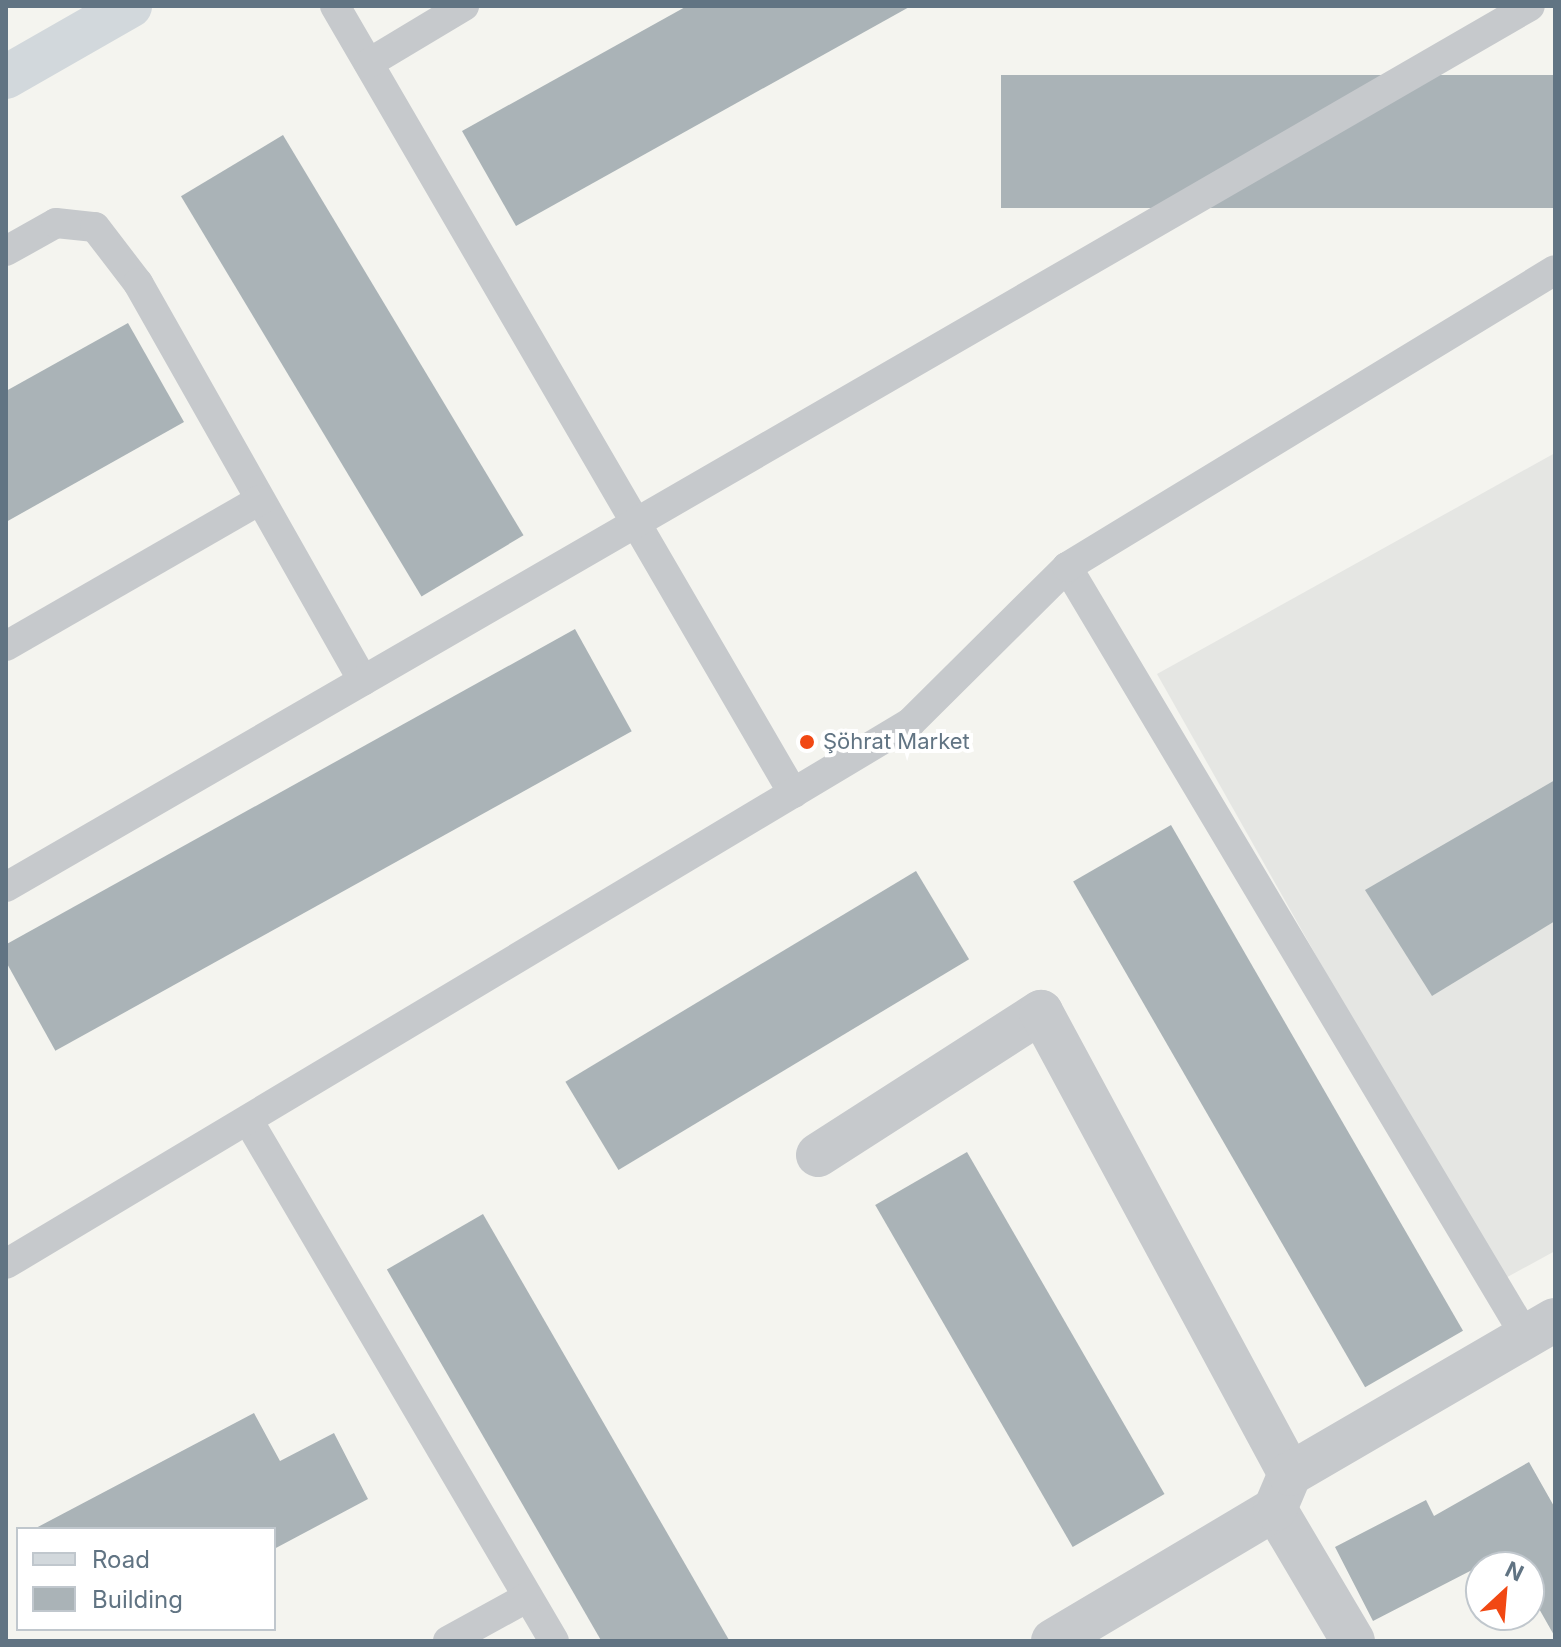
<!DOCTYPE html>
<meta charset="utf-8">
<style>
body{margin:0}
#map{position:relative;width:1561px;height:1647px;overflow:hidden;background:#f4f4ef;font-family:Inter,sans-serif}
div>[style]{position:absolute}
.built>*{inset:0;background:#e5e6e3}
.building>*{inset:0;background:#aab3b7;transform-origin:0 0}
.lane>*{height:30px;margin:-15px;padding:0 15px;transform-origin:15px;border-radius:15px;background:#c6c9cc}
.street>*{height:44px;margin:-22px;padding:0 22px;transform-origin:22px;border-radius:22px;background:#c6c9cc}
.primary>*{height:44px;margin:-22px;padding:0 22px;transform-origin:22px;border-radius:22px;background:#d2d8dc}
.dots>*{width:22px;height:22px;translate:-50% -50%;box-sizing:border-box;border:4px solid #fff;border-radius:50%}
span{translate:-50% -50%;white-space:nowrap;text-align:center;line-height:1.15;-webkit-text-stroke:8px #fff;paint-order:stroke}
.poi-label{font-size:22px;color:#617483}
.left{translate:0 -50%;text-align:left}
.frame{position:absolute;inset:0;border:8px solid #617483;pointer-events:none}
.legend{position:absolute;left:16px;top:1527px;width:260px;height:104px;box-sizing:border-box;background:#fff;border:2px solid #c0c7cd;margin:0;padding:10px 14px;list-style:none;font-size:24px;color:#617483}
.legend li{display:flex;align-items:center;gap:16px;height:40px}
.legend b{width:40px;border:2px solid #c0c7cd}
.north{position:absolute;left:1465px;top:1551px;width:80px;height:80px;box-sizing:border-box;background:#fff;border:2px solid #c0c7cd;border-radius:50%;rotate:26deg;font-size:22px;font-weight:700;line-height:32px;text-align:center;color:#617483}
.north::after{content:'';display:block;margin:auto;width:28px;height:36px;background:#f14813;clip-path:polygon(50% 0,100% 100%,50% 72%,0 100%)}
</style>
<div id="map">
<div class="built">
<i style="clip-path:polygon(1555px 453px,1555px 1251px,1500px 1281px,1157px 674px)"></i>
</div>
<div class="building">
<i style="clip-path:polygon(687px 6px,911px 6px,516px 226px,462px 131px)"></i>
<i style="left:1555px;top:75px;width:133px;height:554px;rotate:90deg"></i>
<i style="left:283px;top:135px;width:467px;height:119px;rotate:59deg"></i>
<i style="clip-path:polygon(128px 323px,184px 422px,6px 522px,6px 391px)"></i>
<i style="left:575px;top:629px;width:117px;height:659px;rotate:61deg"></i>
<i style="clip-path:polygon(1555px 780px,1555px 921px,1432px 996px,1365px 890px)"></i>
<i style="left:1171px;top:825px;width:584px;height:113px;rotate:60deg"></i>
<i style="left:916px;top:871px;width:103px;height:409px;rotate:59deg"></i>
<i style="left:967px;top:1152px;width:395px;height:106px;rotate:60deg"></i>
<i style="left:483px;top:1214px;width:492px;height:111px;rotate:60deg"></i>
<i style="clip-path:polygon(254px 1413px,280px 1461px,334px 1433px,368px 1499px,274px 1549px,274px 1529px,34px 1529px)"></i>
<i style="clip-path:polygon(1529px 1462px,1555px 1508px,1555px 1637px,1529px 1591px,1529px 1567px,1516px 1567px,1507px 1552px,1373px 1621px,1335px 1547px,1426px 1500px,1434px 1516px)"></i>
</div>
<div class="lane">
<i style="left:335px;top:6px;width:911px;rotate:59.8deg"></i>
<i style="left:369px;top:63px;width:111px;rotate:-31deg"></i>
<i style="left:6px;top:251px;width:57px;rotate:-29.2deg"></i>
<i style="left:56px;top:223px;width:39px;rotate:6deg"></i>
<i style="left:95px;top:227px;width:71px;rotate:52.5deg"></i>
<i style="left:138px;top:283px;width:457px;rotate:60.5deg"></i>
<i style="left:1067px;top:567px;width:896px;rotate:59.2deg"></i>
<i style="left:6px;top:646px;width:293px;rotate:-29.9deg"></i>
<i style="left:6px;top:887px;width:1760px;rotate:-30.03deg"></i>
<i style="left:248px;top:1120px;width:604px;rotate:59.57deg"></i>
<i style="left:6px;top:1264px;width:1054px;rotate:-30.9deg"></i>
<i style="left:910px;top:723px;width:221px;rotate:-44.8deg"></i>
<i style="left:1067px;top:567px;width:571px;rotate:-31.32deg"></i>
<i style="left:448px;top:1641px;width:91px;rotate:-28.8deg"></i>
</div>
<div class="street">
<i style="left:818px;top:1155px;width:265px;rotate:-32.7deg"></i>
<i style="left:1041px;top:1012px;width:525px;rotate:61.68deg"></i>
<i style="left:1275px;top:1509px;width:153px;rotate:59.4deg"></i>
<i style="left:1053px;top:1641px;width:258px;rotate:-30.7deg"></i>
<i style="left:1275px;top:1509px;width:38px;rotate:-67deg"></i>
<i style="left:1290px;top:1474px;width:306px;rotate:-30.2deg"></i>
</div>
<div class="primary">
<i style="left:6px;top:77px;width:143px;rotate:-29.8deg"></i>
</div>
<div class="dots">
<i style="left:807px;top:742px;background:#f14813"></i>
</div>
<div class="poi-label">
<span class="left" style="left:823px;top:742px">Şöhrat Market</span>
</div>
<div class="frame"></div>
<ul class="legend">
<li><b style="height:10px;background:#d2d8dc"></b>Road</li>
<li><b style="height:22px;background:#aab3b7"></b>Building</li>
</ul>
<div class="north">N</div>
</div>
